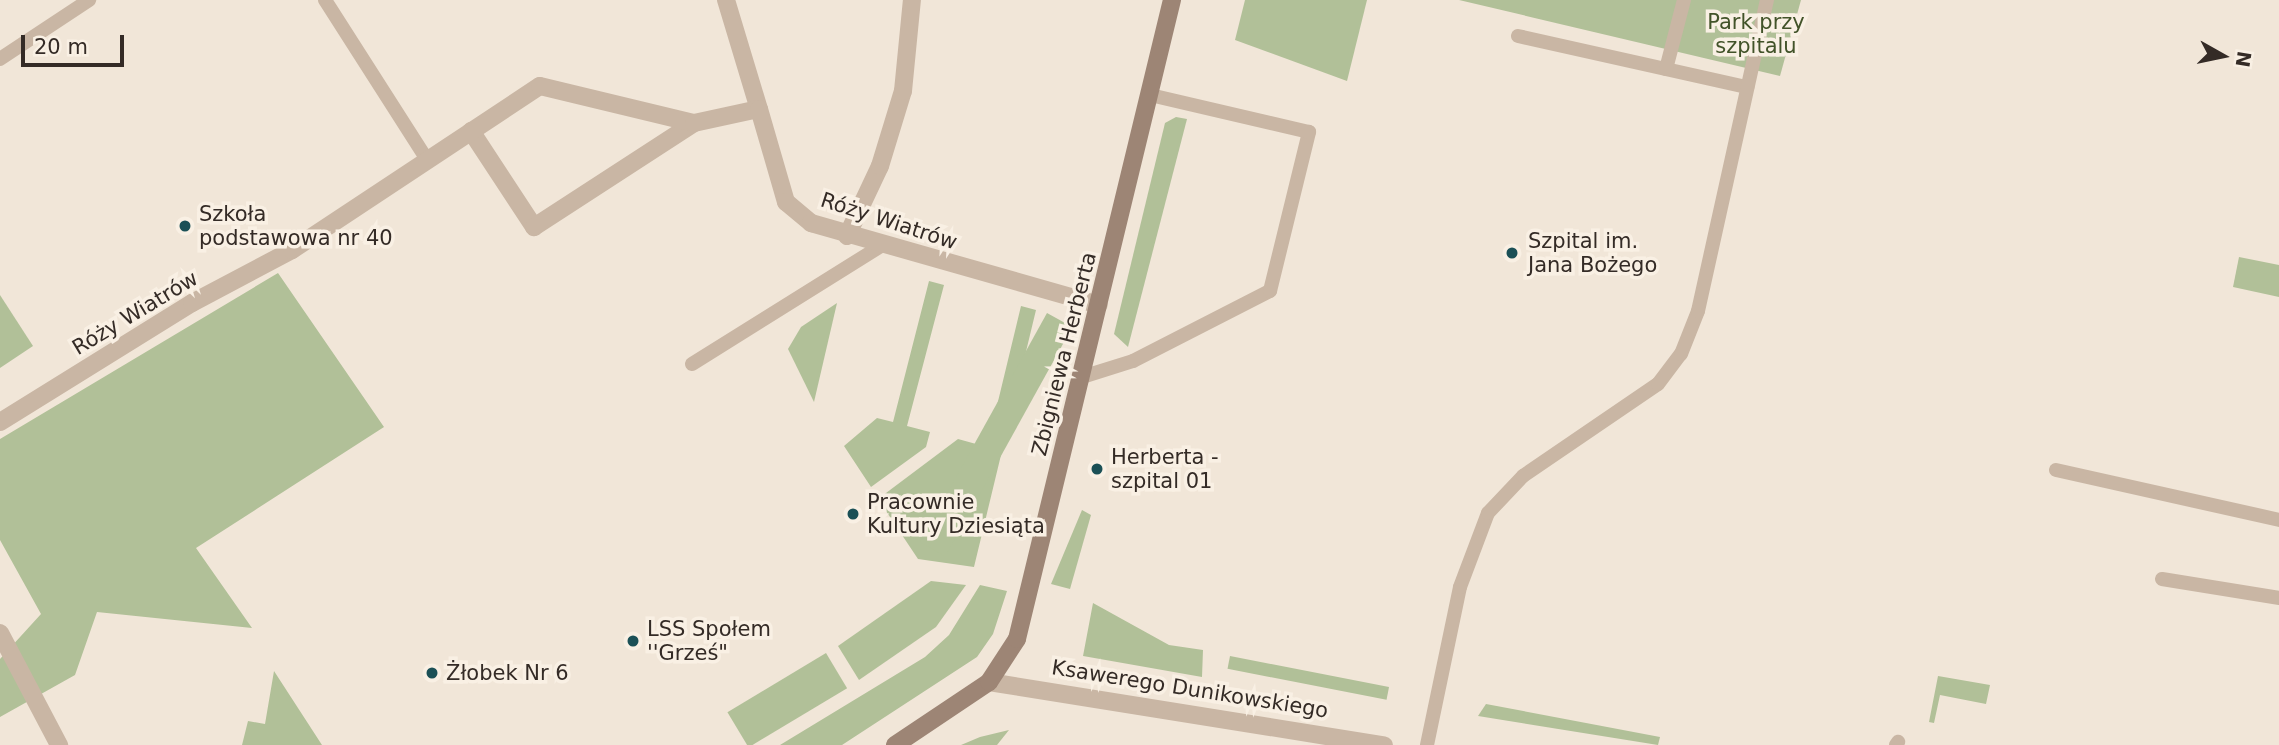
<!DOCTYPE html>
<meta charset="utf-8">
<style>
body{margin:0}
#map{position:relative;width:2279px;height:745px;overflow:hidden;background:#f1e6d8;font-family:"DejaVu Sans",sans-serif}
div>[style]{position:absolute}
.green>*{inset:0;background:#b1c098;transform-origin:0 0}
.lane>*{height:14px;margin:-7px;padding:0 7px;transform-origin:7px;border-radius:7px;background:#c9b6a4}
.street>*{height:18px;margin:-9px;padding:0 9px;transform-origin:9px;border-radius:9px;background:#c9b6a4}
.secondary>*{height:18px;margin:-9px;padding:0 9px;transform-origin:9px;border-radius:9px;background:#9d8575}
.dots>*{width:19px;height:19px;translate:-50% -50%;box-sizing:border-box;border:4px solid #f9f0e4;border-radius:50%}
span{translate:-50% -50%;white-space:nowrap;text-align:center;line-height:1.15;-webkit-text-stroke:7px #f9f0e4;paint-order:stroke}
.park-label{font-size:21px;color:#425329}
.poi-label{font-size:21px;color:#342b26}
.left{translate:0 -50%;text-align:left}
.street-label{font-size:21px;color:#342b26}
.north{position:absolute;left:2188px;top:21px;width:70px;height:70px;-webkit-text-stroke:5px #f9f0e4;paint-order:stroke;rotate:99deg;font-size:19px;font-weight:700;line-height:28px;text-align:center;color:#342b26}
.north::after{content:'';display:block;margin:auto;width:24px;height:32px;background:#342b26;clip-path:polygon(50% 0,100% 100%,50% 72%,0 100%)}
.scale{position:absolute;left:21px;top:35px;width:103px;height:32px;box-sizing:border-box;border:4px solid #342b26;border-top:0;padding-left:9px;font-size:21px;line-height:24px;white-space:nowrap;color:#342b26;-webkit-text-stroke:5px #f9f0e4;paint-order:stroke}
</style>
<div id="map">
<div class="green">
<i style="clip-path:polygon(1245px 0,1367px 0,1347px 81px,1235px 40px)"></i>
<i style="clip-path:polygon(1459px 0,1801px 0,1780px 76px)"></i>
<i style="clip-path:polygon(1176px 117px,1187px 119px,1128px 347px,1114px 334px,1165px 123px)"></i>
<i style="clip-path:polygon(2239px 257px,2279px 265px,2279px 297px,2233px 287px)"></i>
<i style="clip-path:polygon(278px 273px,384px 427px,196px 548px,252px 628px,97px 612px,75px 675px,0 717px,0 659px,41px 614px,0 540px,0 439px)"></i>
<i style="clip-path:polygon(929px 281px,944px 285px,907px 426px,930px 432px,926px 447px,871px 487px,844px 446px,877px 418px,893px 422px)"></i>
<i style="clip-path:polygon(0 295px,33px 346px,0 368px)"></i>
<i style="clip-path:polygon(837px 303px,814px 402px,788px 349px,801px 327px)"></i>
<i style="clip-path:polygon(1021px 306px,1036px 310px,974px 567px,918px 559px,878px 499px,958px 439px,987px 447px)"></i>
<i style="left:1047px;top:313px;width:29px;height:262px;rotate:29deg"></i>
<i style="clip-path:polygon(1082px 510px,1091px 515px,1070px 589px,1051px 584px)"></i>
<i style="clip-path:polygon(931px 581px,966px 585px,936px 627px,859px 680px,838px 646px)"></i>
<i style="clip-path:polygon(980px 585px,1007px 591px,993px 634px,977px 657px,842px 745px,780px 745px,925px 657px,949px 635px)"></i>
<i style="clip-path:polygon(1093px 603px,1169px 645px,1203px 650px,1202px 677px,1083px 656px)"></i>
<i style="left:826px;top:653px;width:41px;height:115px;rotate:59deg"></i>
<i style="left:1230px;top:656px;width:162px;height:13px;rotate:11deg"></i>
<i style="clip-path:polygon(274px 671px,322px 745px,242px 745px,248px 721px,265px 724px)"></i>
<i style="clip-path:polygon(1938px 676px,1990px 685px,1986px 704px,1940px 695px,1934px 723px,1929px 722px)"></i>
<i style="clip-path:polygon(1486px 704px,1660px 737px,1658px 745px,1478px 716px)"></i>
<i style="clip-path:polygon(1009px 730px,997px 745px,961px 745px,980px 737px)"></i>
</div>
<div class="lane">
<i style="left:325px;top:0;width:191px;rotate:57.4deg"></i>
<i style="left:1518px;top:36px;width:235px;rotate:12.6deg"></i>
<i style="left:0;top:59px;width:107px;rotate:-33.5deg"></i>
<i style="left:1666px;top:69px;width:71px;rotate:-75.4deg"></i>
<i style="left:692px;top:364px;width:223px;rotate:-32deg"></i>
<i style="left:1082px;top:377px;width:53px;rotate:-17.4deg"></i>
<i style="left:1133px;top:361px;width:154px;rotate:-27.1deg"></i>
<i style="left:1270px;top:291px;width:164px;rotate:-76.2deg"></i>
<i style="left:1309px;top:132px;width:163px;rotate:-166.9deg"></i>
<i style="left:2056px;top:470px;width:229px;rotate:12.6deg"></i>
<i style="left:2162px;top:579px;width:119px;rotate:9.2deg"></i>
<i style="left:1427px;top:745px;width:161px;rotate:-78.2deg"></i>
<i style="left:1460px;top:587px;width:79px;rotate:-69.3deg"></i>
<i style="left:1488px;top:513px;width:51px;rotate:-46.6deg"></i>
<i style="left:1523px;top:476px;width:163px;rotate:-34.3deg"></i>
<i style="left:1658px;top:384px;width:38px;rotate:-53deg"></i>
<i style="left:1681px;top:354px;width:46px;rotate:-68.4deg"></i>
<i style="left:1698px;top:311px;width:319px;rotate:-77.5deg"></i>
<i style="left:1896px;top:745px;width:4px;rotate:-56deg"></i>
</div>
<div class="street">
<i style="left:726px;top:0;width:114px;rotate:73.2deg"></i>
<i style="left:471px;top:131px;width:115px;rotate:56.7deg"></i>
<i style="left:534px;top:227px;width:191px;rotate:-33deg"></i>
<i style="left:847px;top:236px;width:77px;rotate:-64.8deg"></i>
<i style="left:880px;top:166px;width:78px;rotate:-73deg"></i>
<i style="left:903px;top:91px;width:91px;rotate:-84.4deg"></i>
<i style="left:0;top:422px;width:226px;rotate:-31.8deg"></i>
<i style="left:192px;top:303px;width:113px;rotate:-27.9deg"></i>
<i style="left:292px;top:250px;width:297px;rotate:-33.5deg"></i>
<i style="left:540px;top:86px;width:158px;rotate:13.5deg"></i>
<i style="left:694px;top:123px;width:66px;rotate:-12.2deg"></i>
<i style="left:759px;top:109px;width:97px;rotate:73.8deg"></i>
<i style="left:786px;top:202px;width:33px;rotate:40deg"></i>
<i style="left:811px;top:223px;width:299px;rotate:15.9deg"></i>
<i style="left:0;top:633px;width:127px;rotate:62.2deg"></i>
<i style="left:989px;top:682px;width:400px;rotate:9.1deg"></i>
</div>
<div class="secondary">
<i style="left:895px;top:745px;width:113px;rotate:-33.8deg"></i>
<i style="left:989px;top:682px;width:51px;rotate:-56.9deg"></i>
<i style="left:1017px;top:639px;width:658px;rotate:-76.37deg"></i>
</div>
<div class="dots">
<i style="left:185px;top:226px;background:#1b5056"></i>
<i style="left:1512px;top:253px;background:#1b5056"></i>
<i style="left:1097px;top:469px;background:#1b5056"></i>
<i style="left:853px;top:514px;background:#1b5056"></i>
<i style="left:633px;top:641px;background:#1b5056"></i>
<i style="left:432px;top:673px;background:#1b5056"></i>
</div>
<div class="park-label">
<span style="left:1756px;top:34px">Park przy<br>szpitalu</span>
</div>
<div class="poi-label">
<span class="left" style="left:199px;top:226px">Szkoła<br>podstawowa nr 40</span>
<span class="left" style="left:1528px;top:253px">Szpital im.<br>Jana Bożego</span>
<span class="left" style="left:1111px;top:469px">Herberta -<br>szpital 01</span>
<span class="left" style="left:867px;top:514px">Pracownie<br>Kultury Dziesiąta</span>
<span class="left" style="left:647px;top:641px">LSS Społem<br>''Grześ"</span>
<span class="left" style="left:446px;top:673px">Żłobek Nr 6</span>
</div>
<div class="street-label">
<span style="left:889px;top:221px;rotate:18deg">Róży Wiatrów</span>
<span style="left:135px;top:313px;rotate:-31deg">Róży Wiatrów</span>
<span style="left:1064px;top:354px;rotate:-76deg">Zbigniewa Herberta</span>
<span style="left:1190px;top:689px;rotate:9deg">Ksawerego Dunikowskiego</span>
</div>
<div class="north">N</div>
<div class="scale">20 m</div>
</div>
